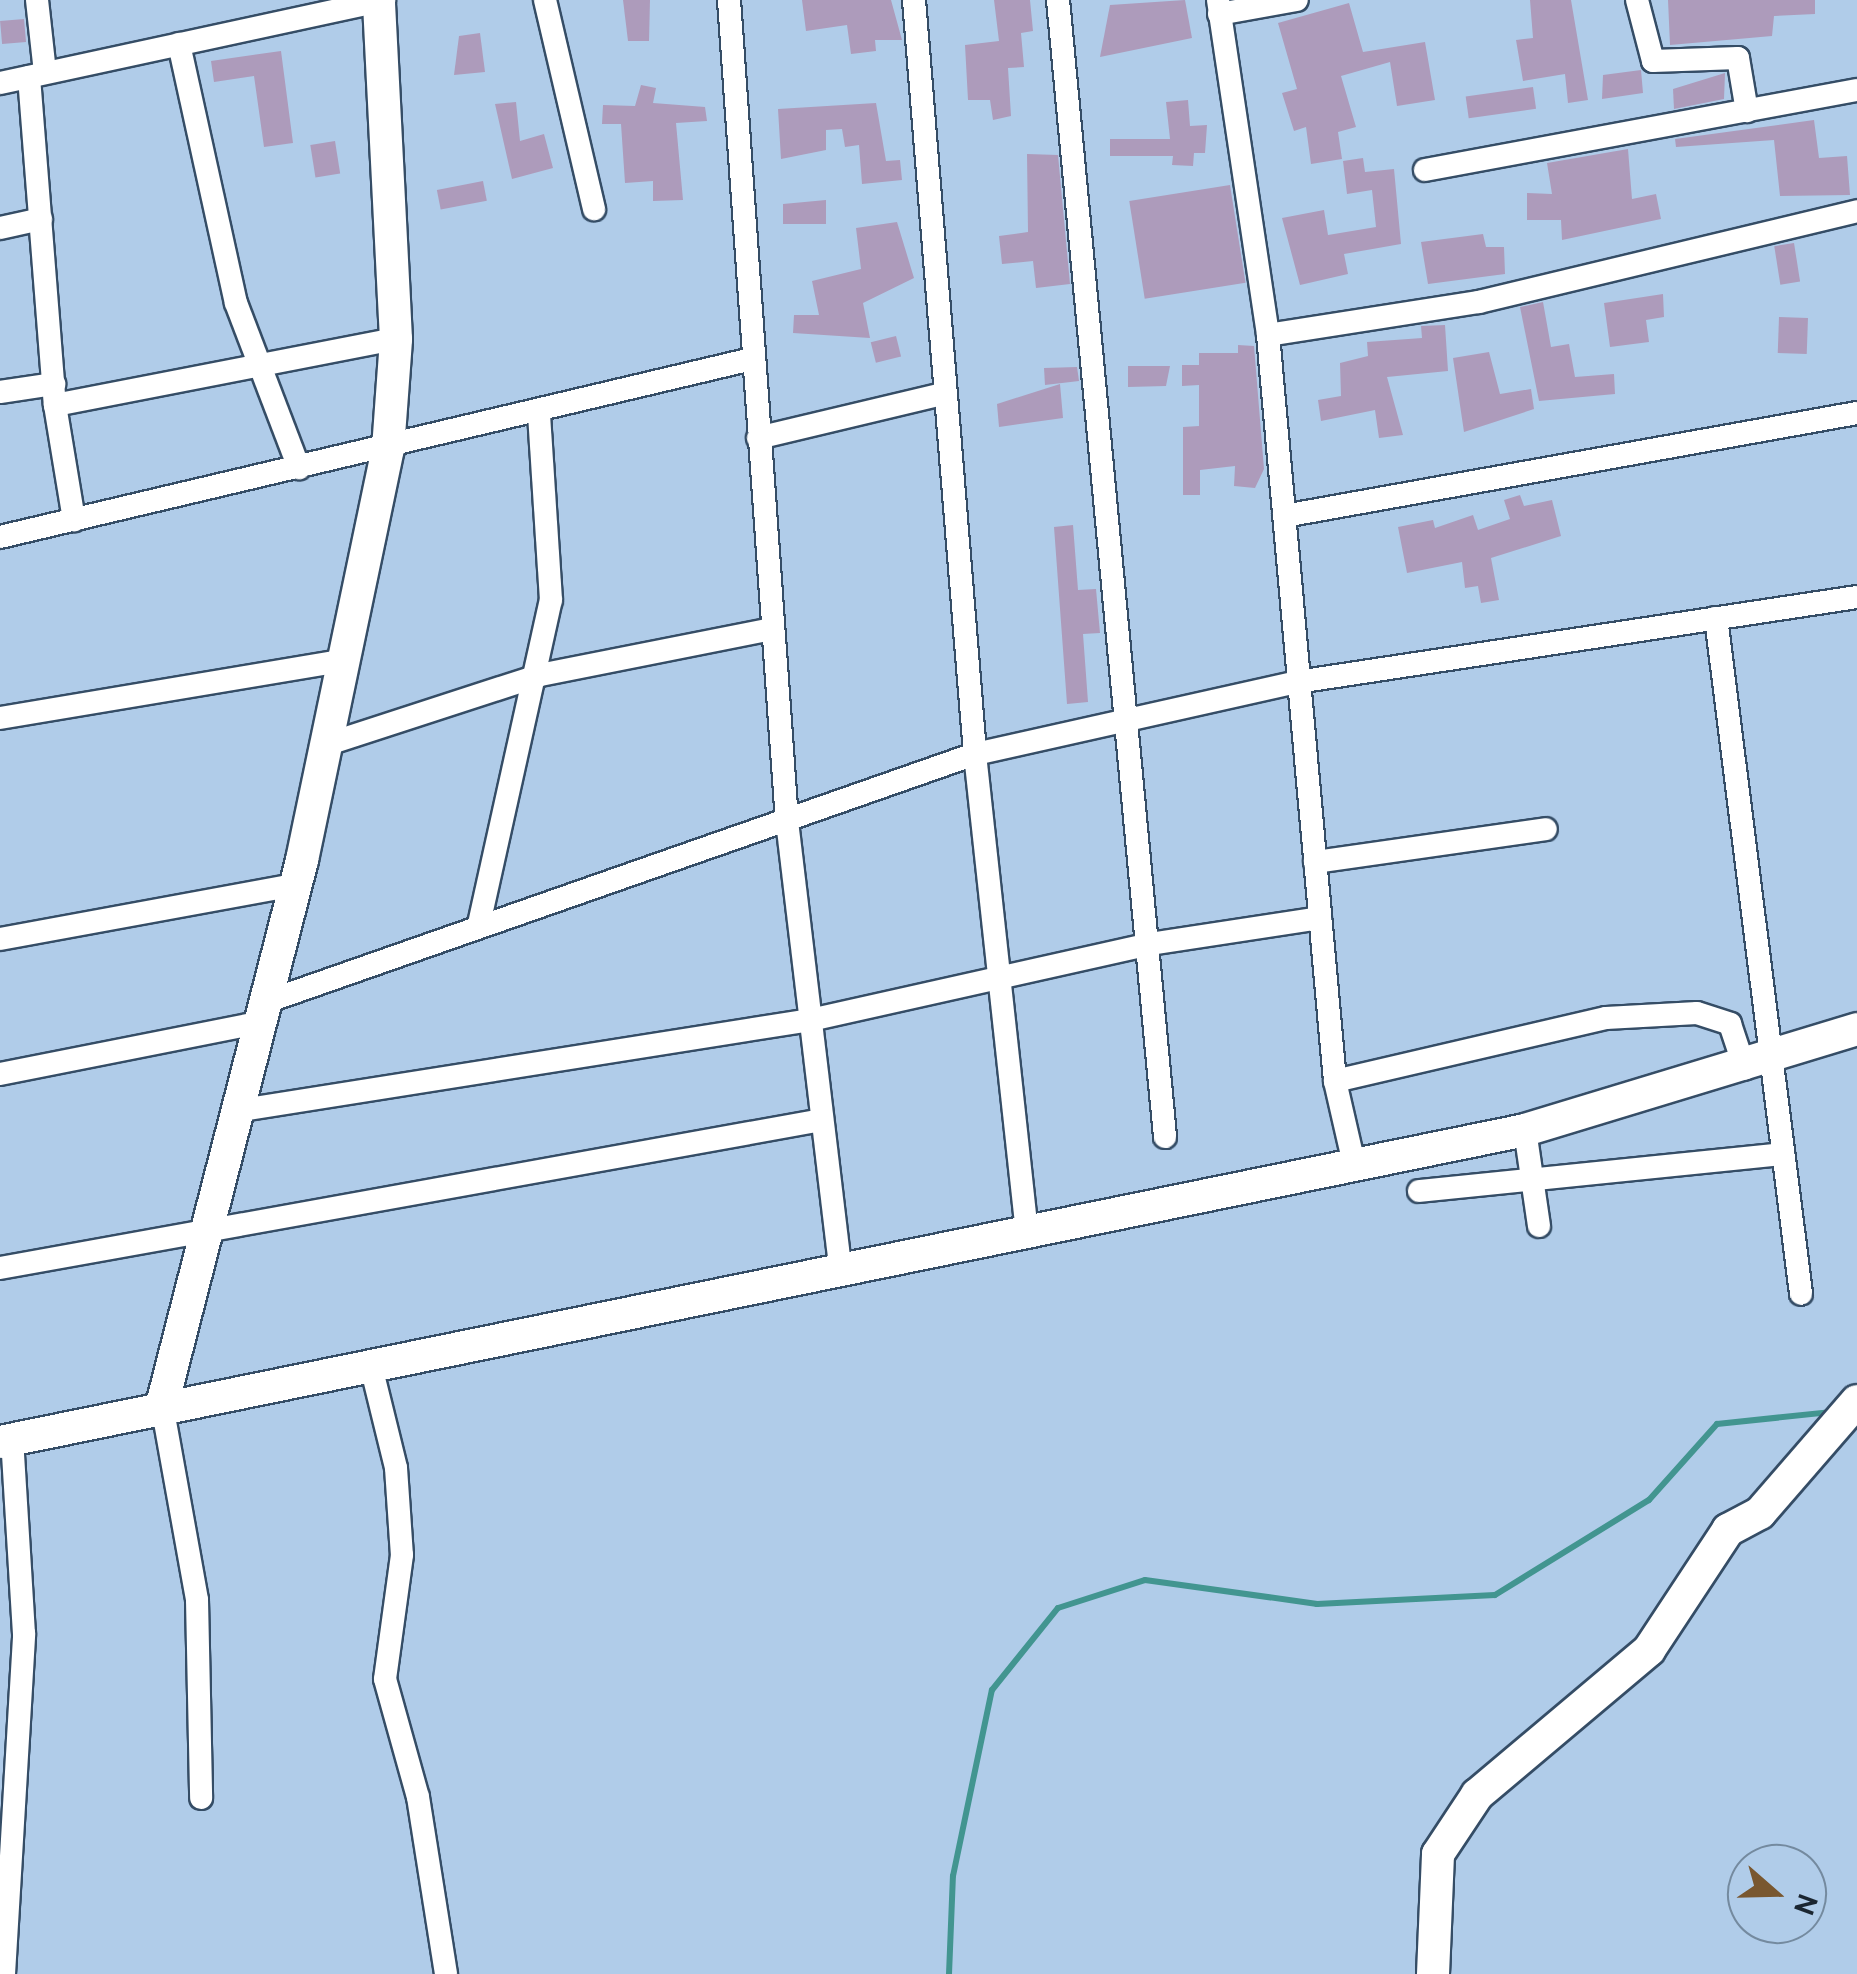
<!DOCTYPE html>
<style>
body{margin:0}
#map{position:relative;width:1857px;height:1974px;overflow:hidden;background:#b0cce9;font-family:Overpass,sans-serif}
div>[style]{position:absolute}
.stream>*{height:6px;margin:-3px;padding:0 3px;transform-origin:3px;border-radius:3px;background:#429590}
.building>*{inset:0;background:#ad9bbb;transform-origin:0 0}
.roads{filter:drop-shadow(2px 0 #354d66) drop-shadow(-2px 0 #354d66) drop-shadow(0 2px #354d66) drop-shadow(0 -2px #354d66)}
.street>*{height:22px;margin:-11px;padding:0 11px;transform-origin:11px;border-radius:11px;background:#fff}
.secondary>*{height:32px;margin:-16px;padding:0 16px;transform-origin:16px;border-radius:16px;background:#fff}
span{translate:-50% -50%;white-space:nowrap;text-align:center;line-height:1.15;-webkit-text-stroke:9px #b0cce9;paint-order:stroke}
.north{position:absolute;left:1727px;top:1844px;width:100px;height:100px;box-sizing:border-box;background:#b0cce9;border:2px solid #748a9f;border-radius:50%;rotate:110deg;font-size:28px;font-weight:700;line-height:40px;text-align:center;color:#1b2631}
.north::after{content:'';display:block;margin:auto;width:35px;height:45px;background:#79572f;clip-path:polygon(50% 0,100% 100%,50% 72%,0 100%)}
</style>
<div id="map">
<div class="stream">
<i style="left:949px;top:1974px;width:98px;rotate:-87.7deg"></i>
<i style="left:953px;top:1876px;width:190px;rotate:-78.2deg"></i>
<i style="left:992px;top:1690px;width:105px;rotate:-51.2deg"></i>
<i style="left:1058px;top:1608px;width:91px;rotate:-17.8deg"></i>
<i style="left:1145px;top:1580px;width:174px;rotate:7.9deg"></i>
<i style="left:1317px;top:1604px;width:178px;rotate:-2.9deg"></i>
<i style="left:1495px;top:1595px;width:181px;rotate:-31.7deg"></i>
<i style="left:1649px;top:1500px;width:102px;rotate:-48.2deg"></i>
<i style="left:1717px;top:1424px;width:116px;rotate:-6deg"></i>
</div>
<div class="building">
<i style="clip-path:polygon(623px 0,650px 0,649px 41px,628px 41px)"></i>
<i style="clip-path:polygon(802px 0,891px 0,902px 40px,875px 40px,876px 51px,851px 54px,847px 25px,806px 31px)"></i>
<i style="clip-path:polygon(994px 0,1030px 0,1033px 31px,1021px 33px,1024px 67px,1008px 68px,1011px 116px,993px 120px,990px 100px,968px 100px,965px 45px,999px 41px)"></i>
<i style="clip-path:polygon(1185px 0,1192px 38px,1100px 57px,1110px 5px)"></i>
<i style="clip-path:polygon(1530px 0,1571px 0,1588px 100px,1568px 103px,1565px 74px,1523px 81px,1516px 40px,1533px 38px)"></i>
<i style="clip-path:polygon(1668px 0,1815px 0,1815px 14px,1774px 16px,1772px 36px,1670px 45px)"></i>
<i style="clip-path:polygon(1349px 3px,1363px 52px,1425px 42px,1435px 100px,1397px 106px,1390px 62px,1341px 76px,1356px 127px,1338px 132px,1342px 159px,1311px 164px,1306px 127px,1294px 131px,1282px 93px,1297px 89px,1278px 23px)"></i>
<i style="left:24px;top:19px;width:23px;height:24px;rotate:85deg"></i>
<i style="clip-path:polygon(480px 33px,485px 72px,454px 75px,459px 36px)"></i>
<i style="clip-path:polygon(281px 51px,293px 143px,264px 147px,254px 76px,214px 82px,211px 61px)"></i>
<i style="clip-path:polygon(1641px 70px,1643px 93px,1602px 99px,1603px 75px)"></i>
<i style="clip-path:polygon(1725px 73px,1724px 99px,1674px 109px,1673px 89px)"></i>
<i style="clip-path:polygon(641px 85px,656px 88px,653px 103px,705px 107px,707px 121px,676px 123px,683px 200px,653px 201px,653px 181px,625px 183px,621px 124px,602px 124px,603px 105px,635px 106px)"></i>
<i style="left:1533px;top:87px;width:22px;height:68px;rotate:82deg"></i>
<i style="clip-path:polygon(1188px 100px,1190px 126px,1207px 125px,1205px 153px,1194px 153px,1193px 166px,1172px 165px,1173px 156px,1110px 156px,1110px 139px,1170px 139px,1166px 102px)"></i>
<i style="clip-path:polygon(516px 102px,520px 141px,544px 134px,553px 168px,512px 179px,495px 104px)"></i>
<i style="clip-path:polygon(876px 103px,886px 161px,900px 160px,902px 180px,862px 184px,859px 145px,845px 147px,842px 129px,826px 130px,826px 150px,781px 159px,778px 109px)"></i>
<i style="clip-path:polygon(1814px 120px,1819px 158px,1847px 156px,1850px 195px,1780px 196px,1774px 140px,1676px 147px,1675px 139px)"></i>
<i style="left:335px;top:141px;width:33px;height:25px;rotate:81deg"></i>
<i style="clip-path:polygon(1628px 149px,1632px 199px,1656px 194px,1661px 219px,1562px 240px,1561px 220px,1527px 220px,1527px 193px,1552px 194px,1547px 163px)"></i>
<i style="clip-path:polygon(1027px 154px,1058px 155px,1070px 284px,1036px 288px,1033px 261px,1002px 264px,999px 236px,1028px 232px)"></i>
<i style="clip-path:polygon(1363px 158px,1365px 172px,1394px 169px,1401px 244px,1344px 254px,1348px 274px,1300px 285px,1282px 218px,1324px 210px,1328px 235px,1376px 227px,1372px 190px,1347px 194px,1343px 161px)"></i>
<i style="left:483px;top:181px;width:20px;height:47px;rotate:79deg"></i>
<i style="left:1230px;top:185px;width:99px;height:102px;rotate:81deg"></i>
<i style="clip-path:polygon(826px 200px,826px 224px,783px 224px,783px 204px)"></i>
<i style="clip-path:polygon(897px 222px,914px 278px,863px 303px,870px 338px,793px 333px,794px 315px,819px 315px,812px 281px,861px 269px,856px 228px)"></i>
<i style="clip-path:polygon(1483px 234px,1486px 247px,1504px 247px,1505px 274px,1428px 284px,1421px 242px)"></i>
<i style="left:1794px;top:243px;width:39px;height:20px;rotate:81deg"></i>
<i style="clip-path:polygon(1663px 294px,1664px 317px,1646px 320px,1649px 342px,1610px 347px,1604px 303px)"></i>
<i style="clip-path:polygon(1543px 302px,1551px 347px,1569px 344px,1575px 377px,1614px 374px,1615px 394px,1539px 401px,1520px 307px)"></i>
<i style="left:1779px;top:317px;width:29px;height:36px;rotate:2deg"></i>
<i style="clip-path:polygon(1445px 325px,1448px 371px,1387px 377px,1403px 435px,1379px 438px,1375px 410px,1321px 421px,1318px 400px,1341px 396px,1340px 363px,1368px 356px,1367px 342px,1422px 338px,1421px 326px)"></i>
<i style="left:896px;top:336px;width:21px;height:26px;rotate:76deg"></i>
<i style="clip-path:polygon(1238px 345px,1254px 346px,1264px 469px,1255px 488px,1234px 486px,1235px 466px,1200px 470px,1200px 495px,1183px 495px,1183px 427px,1199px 426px,1199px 385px,1182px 386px,1182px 365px,1199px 365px,1199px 353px,1238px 353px)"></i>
<i style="clip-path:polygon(1489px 352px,1500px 394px,1531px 389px,1534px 409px,1464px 432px,1453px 358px)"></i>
<i style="clip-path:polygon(1128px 366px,1170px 366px,1166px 386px,1128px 387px)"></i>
<i style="clip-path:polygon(1077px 367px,1079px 381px,1045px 385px,1044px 368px)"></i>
<i style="clip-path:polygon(1060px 384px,1063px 418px,999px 427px,997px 404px)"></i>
<i style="clip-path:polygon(1520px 495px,1524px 506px,1552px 500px,1561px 536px,1491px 558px,1499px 600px,1481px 603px,1478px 586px,1465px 588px,1462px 562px,1407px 573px,1398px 527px,1433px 520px,1435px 528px,1473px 515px,1478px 530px,1510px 519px,1504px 500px)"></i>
<i style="clip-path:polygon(1073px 525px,1078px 590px,1096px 589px,1100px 633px,1083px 634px,1088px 702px,1067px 704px,1054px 527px)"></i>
</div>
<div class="roads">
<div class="street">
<i style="left:37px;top:0;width:73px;rotate:83.7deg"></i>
<i style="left:545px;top:0;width:215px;rotate:76.8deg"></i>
<i style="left:729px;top:0;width:823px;rotate:85.96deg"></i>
<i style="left:787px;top:821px;width:455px;rotate:83.2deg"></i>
<i style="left:914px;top:0;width:756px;rotate:85.37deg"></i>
<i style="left:975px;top:754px;width:484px;rotate:83.8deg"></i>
<i style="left:1058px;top:0;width:1142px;rotate:84.62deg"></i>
<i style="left:1218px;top:0;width:339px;rotate:81.5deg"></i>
<i style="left:1268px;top:335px;width:749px;rotate:84.87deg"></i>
<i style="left:1335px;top:1081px;width:278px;rotate:-13.1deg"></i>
<i style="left:1606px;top:1018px;width:91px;rotate:-3.1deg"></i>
<i style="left:1697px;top:1013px;width:35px;rotate:18deg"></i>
<i style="left:1730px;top:1024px;width:47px;rotate:71.6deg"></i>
<i style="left:1637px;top:0;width:63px;rotate:75.3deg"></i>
<i style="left:1653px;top:61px;width:85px;rotate:-2deg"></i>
<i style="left:1738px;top:58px;width:54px;rotate:80.4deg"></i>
<i style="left:1219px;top:14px;width:79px;rotate:-10.2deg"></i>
<i style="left:179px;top:44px;width:265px;rotate:77.6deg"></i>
<i style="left:236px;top:303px;width:177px;rotate:69.1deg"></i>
<i style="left:29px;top:77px;width:329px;rotate:85.5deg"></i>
<i style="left:55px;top:405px;width:117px;rotate:80.6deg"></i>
<i style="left:0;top:83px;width:393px;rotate:-12.2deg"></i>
<i style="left:1425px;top:170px;width:439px;rotate:-10.5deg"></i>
<i style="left:0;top:228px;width:42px;rotate:-12.4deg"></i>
<i style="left:1268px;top:335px;width:214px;rotate:-8.9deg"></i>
<i style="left:1479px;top:302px;width:389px;rotate:-13.5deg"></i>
<i style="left:0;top:392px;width:55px;rotate:-8.4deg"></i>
<i style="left:55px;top:405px;width:347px;rotate:-11deg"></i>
<i style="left:758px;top:438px;width:190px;rotate:-13.4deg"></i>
<i style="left:1284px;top:516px;width:582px;rotate:-10.19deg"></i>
<i style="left:0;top:537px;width:773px;rotate:-13.32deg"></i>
<i style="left:1716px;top:618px;width:681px;rotate:82.83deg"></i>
<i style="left:0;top:718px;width:352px;rotate:-9.5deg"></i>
<i style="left:328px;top:744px;width:223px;rotate:-18deg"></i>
<i style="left:540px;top:675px;width:237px;rotate:-11.2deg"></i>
<i style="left:1315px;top:862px;width:233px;rotate:-8.1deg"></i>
<i style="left:479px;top:924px;width:332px;rotate:-77.5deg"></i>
<i style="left:551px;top:600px;width:188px;rotate:-93.7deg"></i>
<i style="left:0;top:939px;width:300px;rotate:-10.4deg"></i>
<i style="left:263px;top:1003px;width:754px;rotate:-19.28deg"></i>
<i style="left:975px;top:754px;width:330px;rotate:-12.6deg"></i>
<i style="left:1297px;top:682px;width:566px;rotate:-8.63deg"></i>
<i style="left:0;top:1074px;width:263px;rotate:-11.2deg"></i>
<i style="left:1335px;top:1081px;width:85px;rotate:77.1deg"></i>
<i style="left:235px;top:1111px;width:582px;rotate:-8.99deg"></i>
<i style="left:810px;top:1020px;width:348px;rotate:-12.6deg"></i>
<i style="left:1150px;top:944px;width:172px;rotate:-8.7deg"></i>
<i style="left:1525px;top:1130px;width:97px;rotate:81.7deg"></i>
<i style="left:1419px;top:1191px;width:366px;rotate:-5.8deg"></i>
<i style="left:0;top:1268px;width:835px;rotate:-10.21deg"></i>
<i style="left:371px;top:1366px;width:105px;rotate:76.2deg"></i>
<i style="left:396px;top:1468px;width:87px;rotate:86.1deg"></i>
<i style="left:402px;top:1555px;width:125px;rotate:97.8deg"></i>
<i style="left:385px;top:1679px;width:123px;rotate:74.4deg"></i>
<i style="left:418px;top:1797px;width:179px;rotate:81deg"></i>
<i style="left:162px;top:1405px;width:198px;rotate:79.8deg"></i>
<i style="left:197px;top:1600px;width:198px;rotate:88.8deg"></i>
<i style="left:4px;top:1974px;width:341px;rotate:-86.6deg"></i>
<i style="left:24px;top:1634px;width:195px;rotate:-93.5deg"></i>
</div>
<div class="secondary">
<i style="left:162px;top:1405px;width:563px;rotate:-75.59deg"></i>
<i style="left:302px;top:860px;width:420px;rotate:-78.2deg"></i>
<i style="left:388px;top:449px;width:110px;rotate:-85.8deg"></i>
<i style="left:396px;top:339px;width:339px;rotate:-92.9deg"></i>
<i style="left:0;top:1442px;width:1557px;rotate:-11.56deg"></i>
<i style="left:1525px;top:1130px;width:347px;rotate:-16.9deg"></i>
<i style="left:1433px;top:1974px;width:120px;rotate:-87.6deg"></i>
<i style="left:1438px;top:1854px;width:71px;rotate:-56.5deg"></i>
<i style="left:1477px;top:1795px;width:225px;rotate:-40.1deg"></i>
<i style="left:1649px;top:1650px;width:144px;rotate:-56.6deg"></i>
<i style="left:1728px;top:1530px;width:36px;rotate:-28deg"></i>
<i style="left:1760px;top:1513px;width:148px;rotate:-49.1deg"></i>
</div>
</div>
<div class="north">N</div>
</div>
